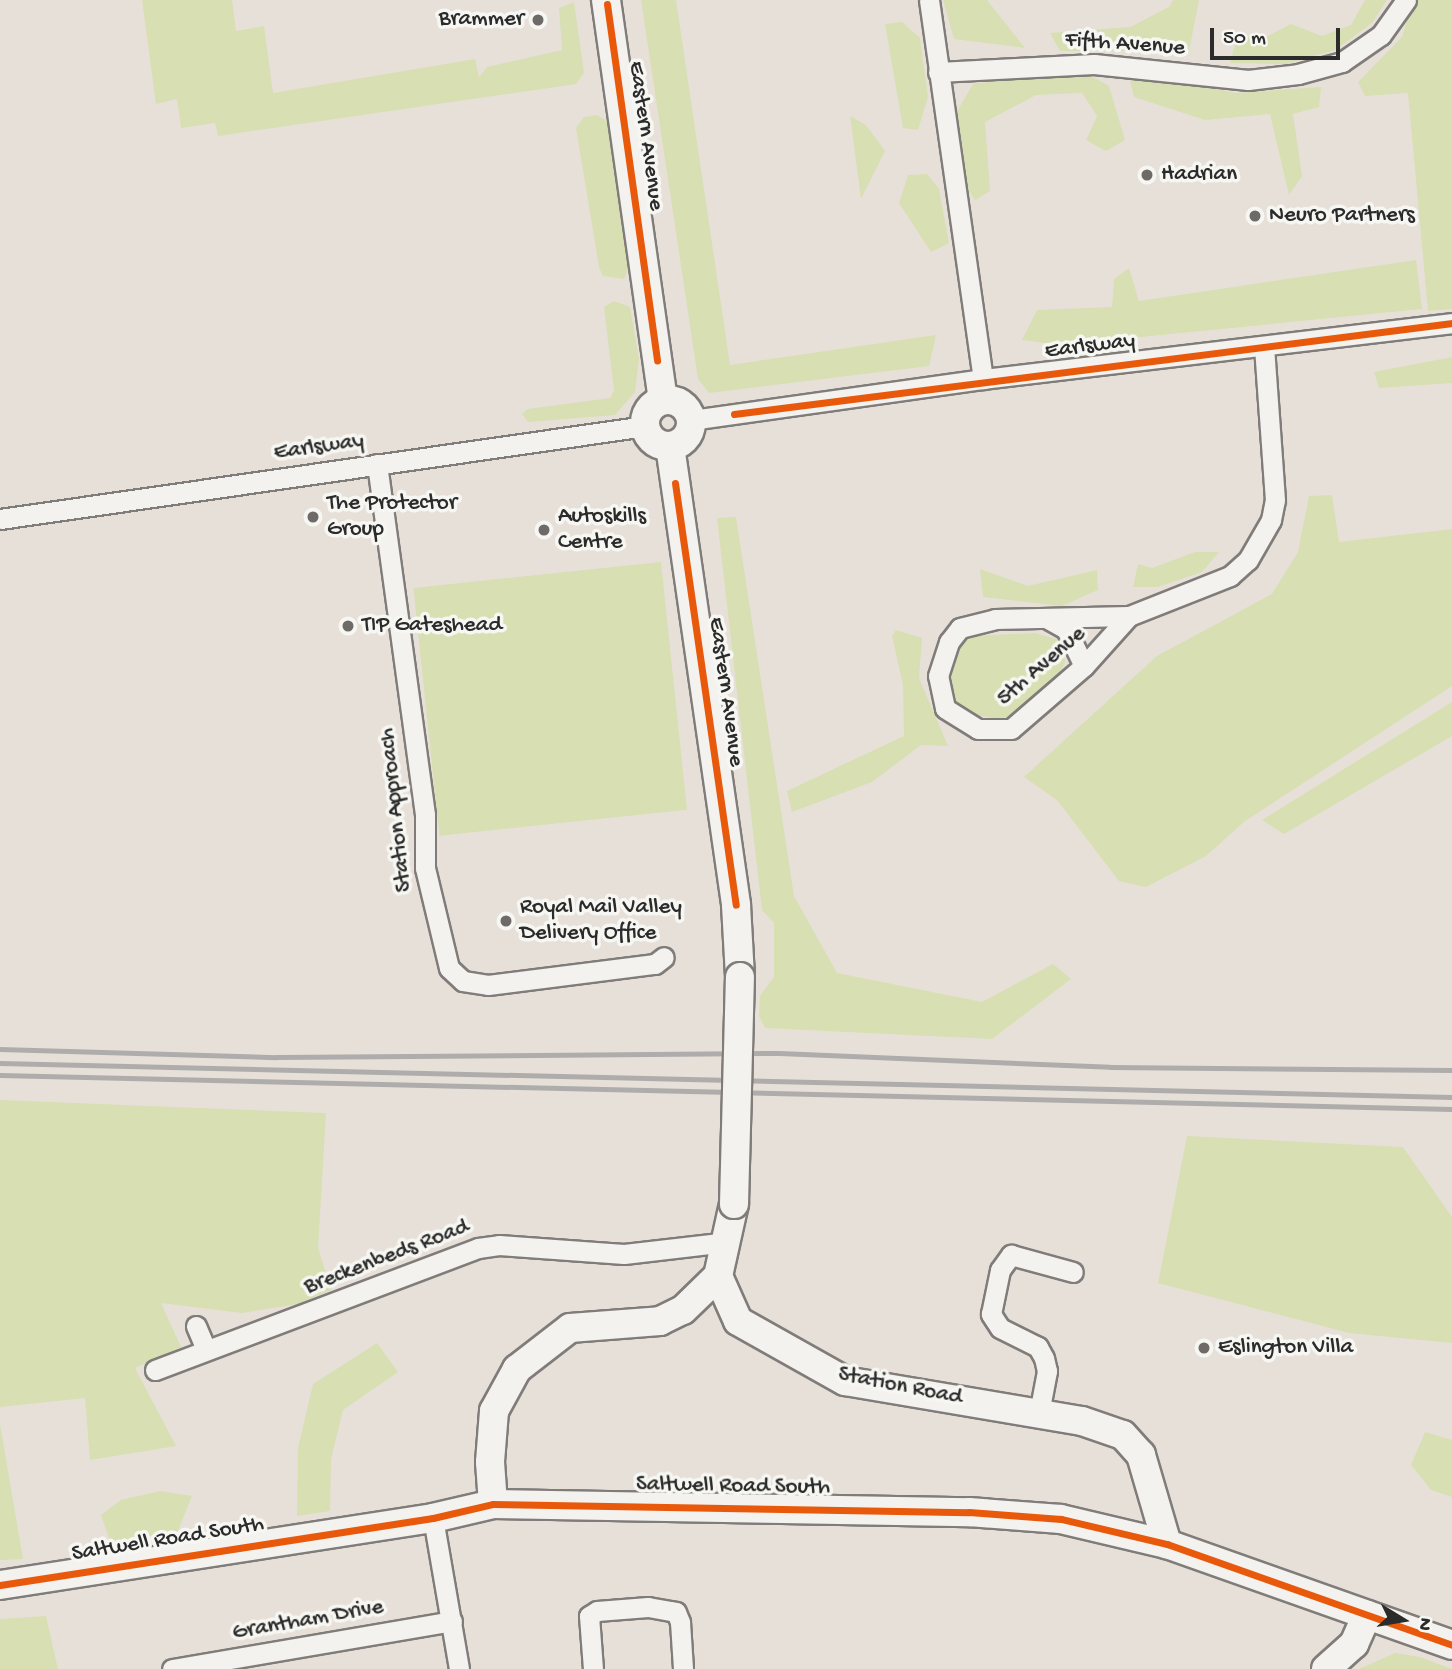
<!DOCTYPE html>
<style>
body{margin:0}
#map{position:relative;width:1452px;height:1669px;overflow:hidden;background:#e7e0d9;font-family:"Gochi Hand",sans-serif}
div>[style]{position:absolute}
.green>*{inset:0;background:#d8dfb2;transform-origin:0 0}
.roads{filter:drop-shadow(2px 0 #807c79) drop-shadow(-2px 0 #807c79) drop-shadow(0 2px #807c79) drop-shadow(0 -2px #807c79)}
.street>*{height:19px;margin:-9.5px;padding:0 9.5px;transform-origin:9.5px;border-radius:9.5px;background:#f3f2ef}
.secondary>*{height:28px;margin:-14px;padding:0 14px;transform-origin:14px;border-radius:14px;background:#f3f2ef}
.secondary>.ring{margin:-14px;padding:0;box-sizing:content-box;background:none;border:28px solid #f3f2ef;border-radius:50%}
.rail>*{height:5px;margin:-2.5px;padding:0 2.5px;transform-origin:2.5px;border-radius:2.5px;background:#aeadab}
.bridges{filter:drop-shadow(2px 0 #807c79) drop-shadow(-2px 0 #807c79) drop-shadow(0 2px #807c79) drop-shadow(0 -2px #807c79)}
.secondary-bridge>*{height:28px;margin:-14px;padding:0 14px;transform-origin:14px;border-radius:14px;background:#f3f2ef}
.cycleway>*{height:7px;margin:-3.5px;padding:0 3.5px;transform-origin:3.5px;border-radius:3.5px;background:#e8590c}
.dots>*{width:19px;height:19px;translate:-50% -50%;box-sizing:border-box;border:4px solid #f6f6f2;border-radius:50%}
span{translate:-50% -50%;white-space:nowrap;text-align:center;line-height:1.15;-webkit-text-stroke:7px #f6f6f2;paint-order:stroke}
.poi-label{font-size:23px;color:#2b2b2b}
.right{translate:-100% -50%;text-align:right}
.left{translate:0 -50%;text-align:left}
.street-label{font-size:23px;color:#2b2b2b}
.north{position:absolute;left:1368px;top:1585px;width:70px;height:70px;-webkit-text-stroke:5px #f6f6f2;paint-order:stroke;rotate:101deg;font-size:19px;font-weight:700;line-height:28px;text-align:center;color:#2b2b2b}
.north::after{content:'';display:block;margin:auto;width:24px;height:32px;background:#2b2b2b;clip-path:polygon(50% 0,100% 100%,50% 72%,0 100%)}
.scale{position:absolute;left:1210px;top:28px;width:130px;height:32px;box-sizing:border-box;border:4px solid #2b2b2b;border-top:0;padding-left:9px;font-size:21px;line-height:24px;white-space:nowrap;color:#2b2b2b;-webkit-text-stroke:5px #f6f6f2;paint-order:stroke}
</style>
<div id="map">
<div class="green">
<i style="clip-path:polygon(142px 0,232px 0,236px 31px,264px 26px,273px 93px,475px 59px,479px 77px,487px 67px,562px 50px,559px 8px,574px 2px,584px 73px,576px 84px,218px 136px,215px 123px,181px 128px,177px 99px,156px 104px)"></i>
<i style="clip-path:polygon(641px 0,676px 0,730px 365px,936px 335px,929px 366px,709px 393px,698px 379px)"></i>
<i style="clip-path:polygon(943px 0,987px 0,1025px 48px,954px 39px)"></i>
<i style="clip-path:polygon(1173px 0,1199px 0,1189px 51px,1060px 51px,1050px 33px,1130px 27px,1169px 7px)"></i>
<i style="clip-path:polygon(1365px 0,1387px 0,1372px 23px,1335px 50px,1286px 64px,1230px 63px,1237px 37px,1266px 37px,1291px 24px,1322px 36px,1351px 25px)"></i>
<i style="clip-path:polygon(1413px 0,1452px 0,1452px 309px,1428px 311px,1408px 93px,1365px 96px,1358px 82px,1402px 37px)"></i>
<i style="clip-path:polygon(902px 22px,920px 38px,928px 97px,918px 130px,903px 128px,885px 24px)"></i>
<i style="clip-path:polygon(1051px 74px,1091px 76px,1109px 86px,1125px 140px,1106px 151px,1086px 140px,1097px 116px,1082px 93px,1036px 95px,985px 122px,990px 191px,975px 200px,965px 185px,956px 113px,973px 84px)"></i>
<i style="clip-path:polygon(1150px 75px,1235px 93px,1321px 87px,1319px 107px,1293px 114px,1302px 176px,1289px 195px,1270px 114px,1205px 120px,1134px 97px,1130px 81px)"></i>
<i style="clip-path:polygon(597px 115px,608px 122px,629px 266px,624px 279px,603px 276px,599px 267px,576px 128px,584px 117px)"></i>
<i style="clip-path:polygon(850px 116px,866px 125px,885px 151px,861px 199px)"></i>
<i style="clip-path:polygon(927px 174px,939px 189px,949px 243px,931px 252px,899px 203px,908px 175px)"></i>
<i style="clip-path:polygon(1416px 260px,1422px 309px,1060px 345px,1022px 340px,1037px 310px,1112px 307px,1114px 279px,1129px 268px,1139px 301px)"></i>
<i style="clip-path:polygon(614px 301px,630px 307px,639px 359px,635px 392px,615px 415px,528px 422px,522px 414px,528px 409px,610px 398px,614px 391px,604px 307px)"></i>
<i style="clip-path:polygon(1452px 357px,1452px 383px,1379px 388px,1374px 372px)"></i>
<i style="clip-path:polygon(1332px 495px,1339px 542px,1452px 529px,1452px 686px,1245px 821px,1206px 856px,1146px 887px,1119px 881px,1057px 800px,1024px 777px,1157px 656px,1272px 594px,1298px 552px,1309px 496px)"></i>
<i style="clip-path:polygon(736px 517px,794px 896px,837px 973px,982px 1002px,1053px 964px,1071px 979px,992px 1039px,765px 1028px,759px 1016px,760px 996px,774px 977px,774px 923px,762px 910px,717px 518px)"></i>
<i style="clip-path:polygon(1195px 552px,1219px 552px,1202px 572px,1158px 587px,1133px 587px,1138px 564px,1152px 568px)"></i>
<i style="left:661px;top:562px;width:249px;height:249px;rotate:84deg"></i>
<i style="clip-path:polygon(980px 569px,1028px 586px,1097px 570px,1098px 590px,1062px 606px,983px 597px)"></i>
<i style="clip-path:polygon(896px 630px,922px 638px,919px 678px,948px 746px,921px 745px,872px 782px,792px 812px,787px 791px,904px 736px,903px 685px,892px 636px)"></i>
<i style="clip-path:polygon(1035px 633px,1059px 640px,1064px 649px,1065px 663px,1058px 675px,1010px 716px,999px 719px,969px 714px,956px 703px,948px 689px,948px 673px,960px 646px,973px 636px)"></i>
<i style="clip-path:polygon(1452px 702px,1452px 736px,1284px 834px,1262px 820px)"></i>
<i style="clip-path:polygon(0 1100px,326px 1113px,318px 1248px,331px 1290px,298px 1304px,242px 1313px,161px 1303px,181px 1347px,135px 1368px,176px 1446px,90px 1460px,85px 1398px,0 1407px)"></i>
<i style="clip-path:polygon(1187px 1136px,1403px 1147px,1452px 1217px,1452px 1343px,1349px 1333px,1158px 1283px)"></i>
<i style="clip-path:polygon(377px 1343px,398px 1372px,343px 1410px,331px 1459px,330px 1511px,297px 1516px,298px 1448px,313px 1384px)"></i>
<i style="clip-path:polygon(0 1424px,23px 1559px,0 1560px)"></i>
<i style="clip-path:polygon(1425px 1432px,1452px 1440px,1452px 1497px,1431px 1490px,1411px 1465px)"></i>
<i style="clip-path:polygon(160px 1491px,192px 1496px,177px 1533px,110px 1541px,101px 1515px,121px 1500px)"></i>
<i style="clip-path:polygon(46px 1616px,58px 1669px,0 1669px,0 1619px)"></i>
<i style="clip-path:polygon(1395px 1653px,1420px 1657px,1452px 1669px,1359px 1669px)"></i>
</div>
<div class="roads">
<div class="street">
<i style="left:929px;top:0;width:383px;rotate:81.9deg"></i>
<i style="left:938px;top:72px;width:156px;rotate:-2.9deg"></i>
<i style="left:1094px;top:64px;width:155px;rotate:5.9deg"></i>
<i style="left:1248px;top:80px;width:50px;rotate:-6.8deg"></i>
<i style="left:1298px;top:74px;width:46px;rotate:-15.3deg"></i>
<i style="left:1342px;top:62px;width:47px;rotate:-34.7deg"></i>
<i style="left:1381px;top:35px;width:43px;rotate:-54.5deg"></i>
<i style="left:691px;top:420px;width:295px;rotate:-8deg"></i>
<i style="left:983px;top:379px;width:472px;rotate:-6.8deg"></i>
<i style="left:377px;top:464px;width:354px;rotate:82.2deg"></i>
<i style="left:425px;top:815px;width:53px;rotate:90deg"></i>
<i style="left:425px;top:868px;width:103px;rotate:76.5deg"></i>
<i style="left:449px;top:968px;width:19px;rotate:43deg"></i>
<i style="left:463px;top:981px;width:25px;rotate:9deg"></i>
<i style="left:488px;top:985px;width:168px;rotate:-7.2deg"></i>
<i style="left:655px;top:964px;width:11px;rotate:-38deg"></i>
<i style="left:0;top:519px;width:652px;rotate:-8.2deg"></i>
<i style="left:1129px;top:616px;width:67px;rotate:132deg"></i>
<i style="left:1084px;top:666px;width:96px;rotate:139.2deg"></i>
<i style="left:1011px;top:729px;width:33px;rotate:180deg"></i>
<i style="left:978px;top:729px;width:39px;rotate:-148deg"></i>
<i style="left:945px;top:708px;width:33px;rotate:-102deg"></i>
<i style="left:938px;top:676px;width:36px;rotate:-72deg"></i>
<i style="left:949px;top:642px;width:18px;rotate:-52deg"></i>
<i style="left:960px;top:628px;width:36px;rotate:-14deg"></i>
<i style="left:995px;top:619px;width:134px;rotate:-1.3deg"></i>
<i style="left:1129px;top:616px;width:109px;rotate:-21.6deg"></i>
<i style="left:1230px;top:576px;width:24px;rotate:-42deg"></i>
<i style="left:1248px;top:560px;width:46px;rotate:-60.1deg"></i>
<i style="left:1271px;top:520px;width:20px;rotate:-79deg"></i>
<i style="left:1275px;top:500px;width:154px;rotate:-94.1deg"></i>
<i style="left:1046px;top:618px;width:23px;rotate:29deg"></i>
<i style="left:1066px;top:629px;width:41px;rotate:64.1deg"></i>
<i style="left:196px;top:1326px;width:25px;rotate:67deg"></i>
<i style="left:155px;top:1370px;width:345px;rotate:-20.7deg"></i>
<i style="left:478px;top:1248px;width:21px;rotate:-8deg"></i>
<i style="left:499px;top:1245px;width:125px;rotate:4.1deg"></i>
<i style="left:624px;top:1254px;width:105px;rotate:-6.6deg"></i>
<i style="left:1039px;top:1413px;width:43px;rotate:-79.2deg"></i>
<i style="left:1047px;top:1371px;width:13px;rotate:-103deg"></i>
<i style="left:1044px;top:1358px;width:13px;rotate:-119deg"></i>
<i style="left:1038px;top:1347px;width:42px;rotate:-153.4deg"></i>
<i style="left:1000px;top:1328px;width:17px;rotate:-123deg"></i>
<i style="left:991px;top:1314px;width:45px;rotate:-78.4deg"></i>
<i style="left:1000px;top:1270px;width:19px;rotate:-54deg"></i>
<i style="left:1011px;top:1255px;width:64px;rotate:15.3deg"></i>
<i style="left:433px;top:1518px;width:153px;rotate:80.2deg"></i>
<i style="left:172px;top:1669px;width:284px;rotate:-9.7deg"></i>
<i style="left:593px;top:1669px;width:53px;rotate:-94.3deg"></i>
<i style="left:589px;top:1616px;width:9px;rotate:-32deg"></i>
<i style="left:597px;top:1611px;width:51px;rotate:-4.5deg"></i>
<i style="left:648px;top:1607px;width:28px;rotate:10deg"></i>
<i style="left:676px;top:1612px;width:11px;rotate:68deg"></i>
<i style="left:680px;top:1622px;width:47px;rotate:86.3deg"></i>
</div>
<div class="secondary">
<i style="left:606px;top:0;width:404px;rotate:81.9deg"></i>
<i class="ring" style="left:645px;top:400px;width:18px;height:18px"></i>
<i style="left:670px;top:446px;width:464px;rotate:81.8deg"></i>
<i style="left:736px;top:905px;width:72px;rotate:86.8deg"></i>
<i style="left:718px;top:1276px;width:49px;rotate:66deg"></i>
<i style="left:738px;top:1321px;width:123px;rotate:29.3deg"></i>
<i style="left:845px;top:1381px;width:240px;rotate:9.6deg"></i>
<i style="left:1082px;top:1421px;width:43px;rotate:18.9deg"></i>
<i style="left:1123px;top:1435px;width:27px;rotate:48deg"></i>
<i style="left:1141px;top:1455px;width:93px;rotate:73.7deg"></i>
<i style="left:493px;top:1504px;width:42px;rotate:-94.1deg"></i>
<i style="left:490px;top:1462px;width:51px;rotate:-85.5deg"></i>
<i style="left:494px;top:1411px;width:48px;rotate:-61.3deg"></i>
<i style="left:517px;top:1369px;width:67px;rotate:-37.7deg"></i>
<i style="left:570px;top:1328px;width:90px;rotate:-4.4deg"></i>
<i style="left:660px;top:1321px;width:25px;rotate:-26deg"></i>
<i style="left:683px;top:1310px;width:49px;rotate:-44.2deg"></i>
<i style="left:718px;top:1276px;width:74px;rotate:-77.5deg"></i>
<i style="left:0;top:1585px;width:438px;rotate:-8.8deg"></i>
<i style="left:433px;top:1518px;width:62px;rotate:-13.1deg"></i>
<i style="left:493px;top:1504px;width:476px;rotate:1deg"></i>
<i style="left:969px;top:1512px;width:92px;rotate:4.4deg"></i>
<i style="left:1061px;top:1519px;width:109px;rotate:13.3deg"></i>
<i style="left:1167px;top:1544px;width:302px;rotate:19.5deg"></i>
<i style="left:1326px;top:1669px;width:38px;rotate:-42deg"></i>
<i style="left:1354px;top:1644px;width:32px;rotate:-66deg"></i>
</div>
</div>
<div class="rail">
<i style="left:0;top:1049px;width:276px;rotate:1.7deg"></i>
<i style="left:276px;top:1057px;width:503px;rotate:-0.46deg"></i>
<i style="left:779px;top:1053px;width:331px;rotate:2.4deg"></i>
<i style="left:1110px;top:1067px;width:342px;rotate:0.5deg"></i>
<i style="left:0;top:1063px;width:1452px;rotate:1.34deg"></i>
<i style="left:0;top:1075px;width:1452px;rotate:1.34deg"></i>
</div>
<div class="bridges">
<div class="secondary-bridge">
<i style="left:734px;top:1204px;width:227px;rotate:-88.5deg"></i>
</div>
</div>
<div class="cycleway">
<i style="left:607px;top:4px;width:360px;rotate:82deg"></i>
<i style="left:734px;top:414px;width:724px;rotate:-7.22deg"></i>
<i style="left:675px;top:483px;width:426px;rotate:81.8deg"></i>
<i style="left:0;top:1585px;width:438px;rotate:-8.8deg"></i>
<i style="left:433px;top:1518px;width:62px;rotate:-13.1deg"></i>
<i style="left:493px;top:1504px;width:476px;rotate:1deg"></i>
<i style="left:969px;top:1512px;width:92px;rotate:4.4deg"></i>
<i style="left:1061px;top:1519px;width:109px;rotate:13.3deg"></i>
<i style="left:1167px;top:1544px;width:302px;rotate:19.5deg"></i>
</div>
<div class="dots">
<i style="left:538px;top:20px;background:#6d6a68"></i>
<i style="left:1147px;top:175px;background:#6d6a68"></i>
<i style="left:1255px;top:216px;background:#6d6a68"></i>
<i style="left:313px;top:517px;background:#6d6a68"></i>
<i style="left:544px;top:530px;background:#6d6a68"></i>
<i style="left:348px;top:626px;background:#6d6a68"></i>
<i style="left:506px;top:921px;background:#6d6a68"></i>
<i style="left:1204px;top:1348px;background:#6d6a68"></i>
</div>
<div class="poi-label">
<span class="right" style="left:524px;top:20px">Brammer</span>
<span class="left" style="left:1161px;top:175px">Hadrian</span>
<span class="left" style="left:1269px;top:216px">Neuro Partners</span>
<span class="left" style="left:327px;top:517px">The Protector<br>Group</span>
<span class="left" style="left:558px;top:530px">Autoskills<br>Centre</span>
<span class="left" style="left:362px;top:626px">TIP Gateshead</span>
<span class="left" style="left:520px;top:921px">Royal Mail Valley<br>Delivery Office</span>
<span class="left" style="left:1218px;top:1348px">Eslington Villa</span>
</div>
<div class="street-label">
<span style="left:1125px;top:45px;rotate:4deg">Fifth Avenue</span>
<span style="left:645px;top:136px;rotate:82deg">Eastern Avenue</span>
<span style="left:1090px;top:347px;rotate:-7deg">Earlsway</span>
<span style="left:319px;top:448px;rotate:-8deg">Earlsway</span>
<span style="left:1042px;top:667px;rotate:-41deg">5th Avenue</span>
<span style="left:725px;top:692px;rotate:82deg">Eastern Avenue</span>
<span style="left:397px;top:810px;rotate:-96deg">Station Approach</span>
<span style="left:387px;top:1258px;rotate:-21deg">Breckenbeds Road</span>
<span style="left:900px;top:1387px;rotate:11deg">Station Road</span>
<span style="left:733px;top:1487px;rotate:1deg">Saltwell Road South</span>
<span style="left:168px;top:1540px;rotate:-9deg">Saltwell Road South</span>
<span style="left:308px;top:1621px;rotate:-10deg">Grantham Drive</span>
</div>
<div class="north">N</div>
<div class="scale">50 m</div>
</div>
